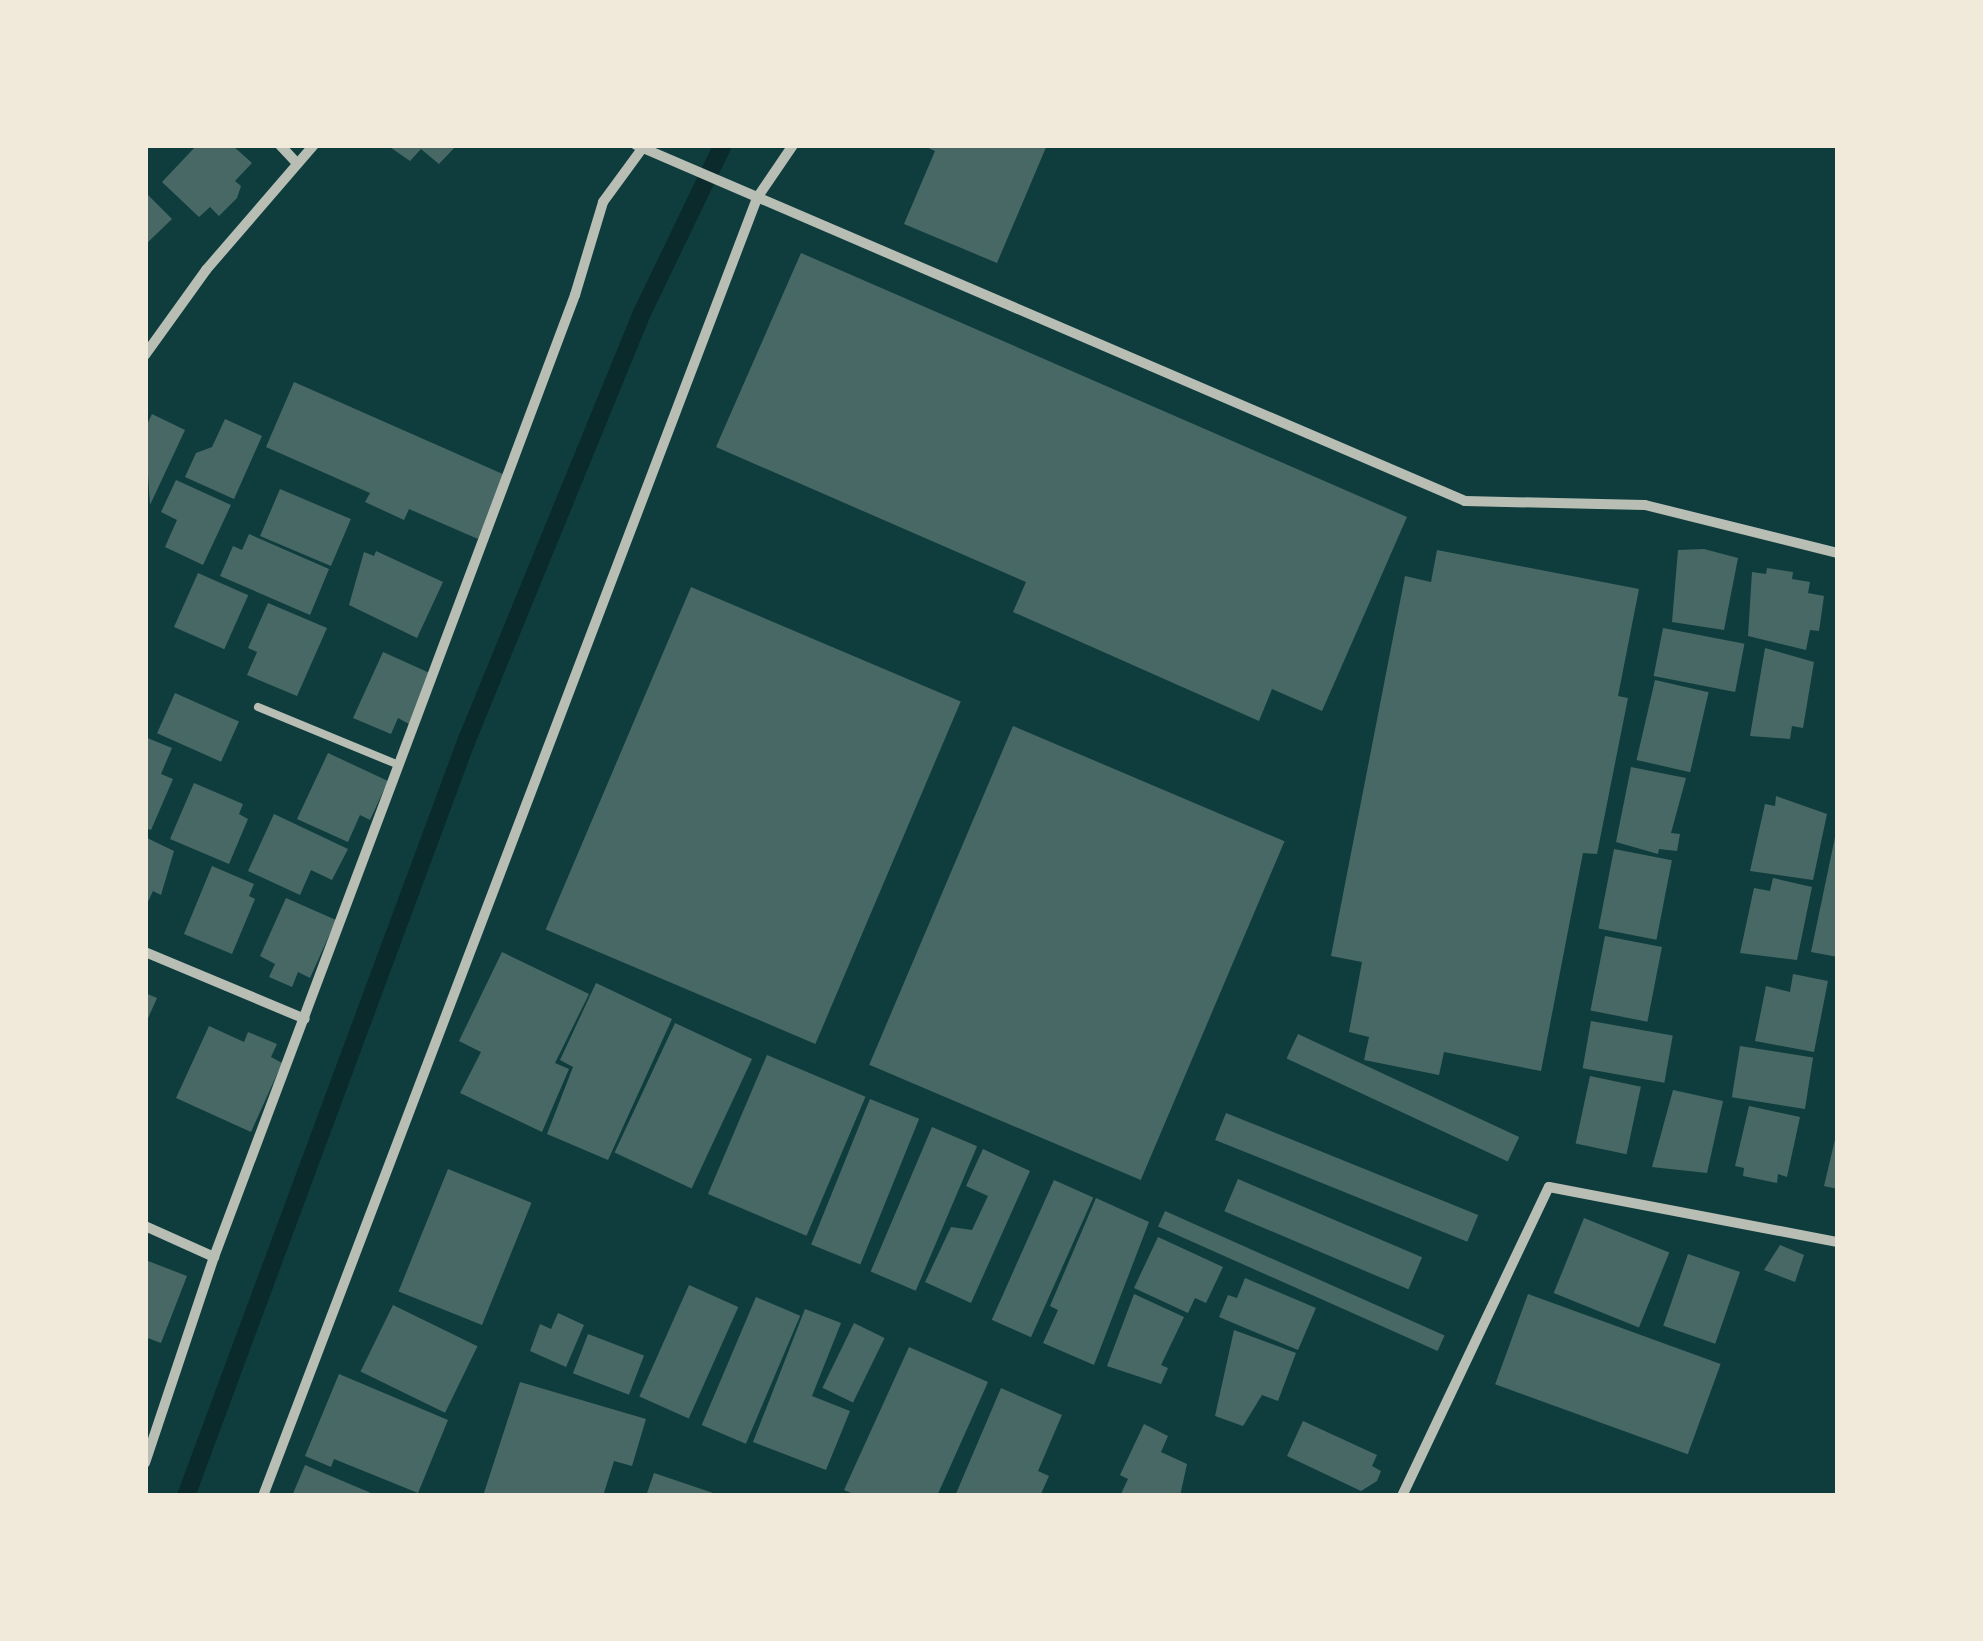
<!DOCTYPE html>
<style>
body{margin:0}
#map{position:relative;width:1983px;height:1641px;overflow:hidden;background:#0f3d3e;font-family:"Archivo Narrow",sans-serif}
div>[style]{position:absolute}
.stream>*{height:18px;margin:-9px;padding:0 9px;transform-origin:9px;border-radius:9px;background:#0a2a2b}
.building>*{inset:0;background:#486865;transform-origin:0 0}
.service>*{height:8px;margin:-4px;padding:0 4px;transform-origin:4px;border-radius:4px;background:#b8beb3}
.minor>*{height:10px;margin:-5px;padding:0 5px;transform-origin:5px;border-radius:5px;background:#b8beb3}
span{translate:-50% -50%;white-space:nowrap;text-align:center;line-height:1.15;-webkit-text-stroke:9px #f1e9da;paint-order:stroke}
.frame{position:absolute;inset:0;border:148px solid #f1e9da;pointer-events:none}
</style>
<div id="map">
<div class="stream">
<i style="left:186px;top:1496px;width:804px;rotate:-69.63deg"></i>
<i style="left:466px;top:742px;width:464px;rotate:-67.7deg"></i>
<i style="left:642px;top:313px;width:187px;rotate:-64.3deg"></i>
</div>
<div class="building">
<i style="clip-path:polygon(197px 145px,232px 145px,252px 163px,235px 181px,241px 186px,237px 198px,219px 216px,210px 207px,199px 217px,162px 182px)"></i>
<i style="clip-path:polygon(387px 145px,457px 145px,439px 164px,421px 149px,410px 161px)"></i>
<i style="clip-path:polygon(922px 145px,1047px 145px,997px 263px,904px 224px,935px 151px)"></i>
<i style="clip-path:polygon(145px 192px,172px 219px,145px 245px)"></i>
<i style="clip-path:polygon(801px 253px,1407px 517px,1322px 711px,1272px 689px,1259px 721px,1013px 612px,1026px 582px,716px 447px)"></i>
<i style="clip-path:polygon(294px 382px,505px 475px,478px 539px,409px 509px,404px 520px,365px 502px,370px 493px,266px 447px)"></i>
<i style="clip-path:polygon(152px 414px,185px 430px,150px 505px,145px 429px)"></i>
<i style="clip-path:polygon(225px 419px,262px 436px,234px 499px,185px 477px,196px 453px,212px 447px)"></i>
<i style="clip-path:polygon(176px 480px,231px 505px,203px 565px,165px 547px,177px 520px,161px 512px)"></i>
<i style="left:280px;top:489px;width:77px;height:51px;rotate:23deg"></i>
<i style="clip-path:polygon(249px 534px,329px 569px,310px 615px,220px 576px,233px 546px,242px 550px)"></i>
<i style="clip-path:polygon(1704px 549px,1738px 558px,1724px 630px,1672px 622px,1678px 550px)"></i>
<i style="clip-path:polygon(1437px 550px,1639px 589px,1618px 696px,1628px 698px,1597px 854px,1583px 853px,1541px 1071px,1444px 1052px,1439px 1075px,1364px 1060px,1369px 1037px,1349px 1032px,1362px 962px,1331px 956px,1405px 576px,1431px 582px)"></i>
<i style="clip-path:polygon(376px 551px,443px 582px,417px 638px,349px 605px,364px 552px,374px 556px)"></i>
<i style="clip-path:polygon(1767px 568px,1793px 572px,1792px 579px,1810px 582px,1808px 593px,1824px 596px,1819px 631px,1810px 630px,1806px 650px,1748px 636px,1752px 572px,1766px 574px)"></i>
<i style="left:198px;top:573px;width:55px;height:59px;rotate:24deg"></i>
<i style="left:691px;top:587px;width:293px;height:372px;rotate:23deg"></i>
<i style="clip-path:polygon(268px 603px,327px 628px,297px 696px,247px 675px,257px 652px,248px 648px)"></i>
<i style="left:1663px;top:628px;width:83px;height:49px;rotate:11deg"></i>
<i style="clip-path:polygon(1765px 648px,1814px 662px,1803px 728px,1792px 726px,1790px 739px,1750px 736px)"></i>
<i style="clip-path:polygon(383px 652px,432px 674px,409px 724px,398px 718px,391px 734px,353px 718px)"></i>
<i style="left:1655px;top:680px;width:55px;height:82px;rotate:13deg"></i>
<i style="left:175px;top:693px;width:70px;height:44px;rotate:24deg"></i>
<i style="left:1013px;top:726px;width:295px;height:368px;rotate:23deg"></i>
<i style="clip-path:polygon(145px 737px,172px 748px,161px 774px,173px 779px,151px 830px,145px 828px)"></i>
<i style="clip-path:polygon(328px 753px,388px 781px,370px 820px,360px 815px,348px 842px,297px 819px)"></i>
<i style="clip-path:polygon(1631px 767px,1686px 778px,1671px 833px,1680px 834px,1677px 851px,1659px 849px,1658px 854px,1616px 842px)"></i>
<i style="clip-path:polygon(194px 783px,243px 804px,239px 814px,248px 819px,229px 864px,170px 839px)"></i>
<i style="clip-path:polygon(1776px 796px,1827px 814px,1813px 880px,1750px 871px,1765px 804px,1775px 806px)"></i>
<i style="clip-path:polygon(274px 814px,348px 849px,332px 880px,311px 870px,300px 895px,248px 871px)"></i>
<i style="clip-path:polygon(1838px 823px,1838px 957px,1811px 952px)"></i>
<i style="clip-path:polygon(145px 837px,174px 851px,161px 895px,153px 891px,145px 908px)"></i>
<i style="left:1614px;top:849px;width:59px;height:81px;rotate:11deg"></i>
<i style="clip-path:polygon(212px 866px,254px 884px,249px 896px,255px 899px,232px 954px,184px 934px)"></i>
<i style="clip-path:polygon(1773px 878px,1812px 887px,1797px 960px,1740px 953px,1754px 888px,1770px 891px)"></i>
<i style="clip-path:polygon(286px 898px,336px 920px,310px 978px,298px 972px,292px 987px,269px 977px,275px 964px,260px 956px)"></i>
<i style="left:1605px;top:936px;width:58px;height:76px;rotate:11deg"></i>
<i style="clip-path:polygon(502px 952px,589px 994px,555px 1063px,569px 1069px,542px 1132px,460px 1093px,481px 1052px,459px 1041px)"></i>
<i style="clip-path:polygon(1793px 974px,1828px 981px,1814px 1052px,1755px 1041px,1766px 986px,1790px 992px)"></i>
<i style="clip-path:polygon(596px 983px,672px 1019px,608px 1160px,547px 1134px,573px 1067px,560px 1060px)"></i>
<i style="clip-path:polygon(145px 993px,157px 998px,145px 1025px)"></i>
<i style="left:1591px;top:1021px;width:83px;height:48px;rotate:10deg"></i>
<i style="left:675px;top:1023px;width:85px;height:143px;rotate:25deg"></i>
<i style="clip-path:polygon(209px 1026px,244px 1042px,248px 1032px,277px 1044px,271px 1057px,282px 1063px,251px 1132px,176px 1098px)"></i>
<i style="left:1298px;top:1034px;width:244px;height:27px;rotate:25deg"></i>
<i style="left:1740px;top:1046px;width:74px;height:52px;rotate:9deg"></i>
<i style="left:767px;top:1055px;width:107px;height:151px;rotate:23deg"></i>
<i style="left:1590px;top:1076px;width:52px;height:69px;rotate:12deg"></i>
<i style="clip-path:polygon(1673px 1090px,1723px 1101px,1707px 1173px,1652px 1167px)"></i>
<i style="left:870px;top:1099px;width:53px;height:157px;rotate:22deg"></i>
<i style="clip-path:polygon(1749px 1106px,1800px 1117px,1787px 1177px,1778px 1174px,1777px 1183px,1743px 1176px,1744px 1168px,1735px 1166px)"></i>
<i style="left:1226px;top:1113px;width:272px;height:29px;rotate:22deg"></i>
<i style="left:932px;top:1127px;width:49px;height:157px;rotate:23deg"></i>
<i style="clip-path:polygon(1838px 1127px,1838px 1189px,1824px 1186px)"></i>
<i style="clip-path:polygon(983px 1149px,1030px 1171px,971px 1303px,925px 1282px,951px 1227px,972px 1230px,988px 1196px,966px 1186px)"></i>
<i style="left:448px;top:1169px;width:90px;height:132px;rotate:22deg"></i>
<i style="left:1238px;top:1179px;width:200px;height:35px;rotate:23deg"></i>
<i style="left:1054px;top:1180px;width:43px;height:153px;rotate:24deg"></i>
<i style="clip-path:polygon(1096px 1198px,1149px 1222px,1094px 1365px,1043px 1343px,1058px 1310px,1050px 1306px)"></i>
<i style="left:1165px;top:1211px;width:306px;height:17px;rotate:24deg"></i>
<i style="left:1584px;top:1218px;width:92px;height:81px;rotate:22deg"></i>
<i style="clip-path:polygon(1158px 1237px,1223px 1267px,1206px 1303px,1195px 1298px,1188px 1313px,1134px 1288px)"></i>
<i style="clip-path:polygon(1780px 1245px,1804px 1255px,1795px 1282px,1764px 1270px)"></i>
<i style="left:1688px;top:1254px;width:55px;height:76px;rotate:19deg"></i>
<i style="clip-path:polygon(148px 1261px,187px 1276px,161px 1343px,145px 1337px)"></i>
<i style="clip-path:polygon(1245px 1278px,1316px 1308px,1298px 1350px,1219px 1317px,1228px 1295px,1237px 1298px)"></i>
<i style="left:689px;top:1285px;width:54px;height:122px;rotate:24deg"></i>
<i style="clip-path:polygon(1134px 1294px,1184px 1317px,1161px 1365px,1168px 1368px,1161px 1384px,1107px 1366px)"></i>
<i style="left:1528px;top:1294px;width:205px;height:96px;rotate:20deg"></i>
<i style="left:756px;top:1297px;width:48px;height:139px;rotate:23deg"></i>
<i style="left:393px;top:1305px;width:94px;height:74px;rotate:26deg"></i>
<i style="clip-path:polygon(805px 1309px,841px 1323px,812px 1396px,850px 1411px,826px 1470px,753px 1442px)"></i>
<i style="clip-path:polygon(558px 1313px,584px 1325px,566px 1367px,530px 1351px,540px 1324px,551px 1329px)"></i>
<i style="left:854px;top:1323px;width:34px;height:72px;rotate:26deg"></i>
<i style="clip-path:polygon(1234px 1330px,1296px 1353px,1278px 1401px,1262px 1395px,1243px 1426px,1215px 1416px)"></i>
<i style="left:588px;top:1334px;width:60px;height:42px;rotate:21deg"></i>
<i style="clip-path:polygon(909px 1347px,988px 1382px,937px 1496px,858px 1496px,844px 1490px)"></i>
<i style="clip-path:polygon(339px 1374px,448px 1420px,418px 1493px,334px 1459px,331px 1467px,305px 1456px)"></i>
<i style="clip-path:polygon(520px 1382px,646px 1419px,632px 1466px,614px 1461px,603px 1496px,483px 1496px)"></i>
<i style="clip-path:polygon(1001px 1388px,1062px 1415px,1038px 1471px,1049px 1476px,1040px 1496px,955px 1496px)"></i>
<i style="clip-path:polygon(1303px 1421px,1377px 1455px,1372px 1466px,1381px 1471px,1377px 1481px,1361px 1491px,1287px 1456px)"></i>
<i style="clip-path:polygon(1144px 1424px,1168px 1436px,1161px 1452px,1187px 1464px,1180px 1496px,1120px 1496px,1128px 1479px,1120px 1475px)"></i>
<i style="clip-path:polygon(305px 1465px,378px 1496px,292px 1496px)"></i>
<i style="clip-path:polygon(654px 1473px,719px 1495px,719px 1496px,646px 1496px)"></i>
</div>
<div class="service">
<i style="left:258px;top:707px;width:152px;rotate:22.4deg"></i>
</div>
<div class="minor">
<i style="left:280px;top:145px;width:23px;rotate:47deg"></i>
<i style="left:636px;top:145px;width:902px;rotate:23.24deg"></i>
<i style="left:1465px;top:501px;width:180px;rotate:1.3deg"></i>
<i style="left:1645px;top:505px;width:199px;rotate:14deg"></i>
<i style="left:145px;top:355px;width:105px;rotate:-54.3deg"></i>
<i style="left:206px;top:270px;width:165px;rotate:-49.2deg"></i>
<i style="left:145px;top:952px;width:173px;rotate:22.7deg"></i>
<i style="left:145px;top:1226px;width:76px;rotate:24.2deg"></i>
<i style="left:145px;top:1463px;width:217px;rotate:-71.5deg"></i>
<i style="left:214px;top:1257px;width:1028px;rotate:-69.43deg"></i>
<i style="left:575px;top:295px;width:97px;rotate:-73.2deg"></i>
<i style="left:603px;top:202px;width:64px;rotate:-53.8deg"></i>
<i style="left:263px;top:1496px;width:1389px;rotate:-69.16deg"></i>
<i style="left:757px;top:198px;width:64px;rotate:-55.8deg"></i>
<i style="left:1402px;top:1496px;width:342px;rotate:-64.6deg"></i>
<i style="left:1549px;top:1187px;width:294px;rotate:10.8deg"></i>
</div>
<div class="frame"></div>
</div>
